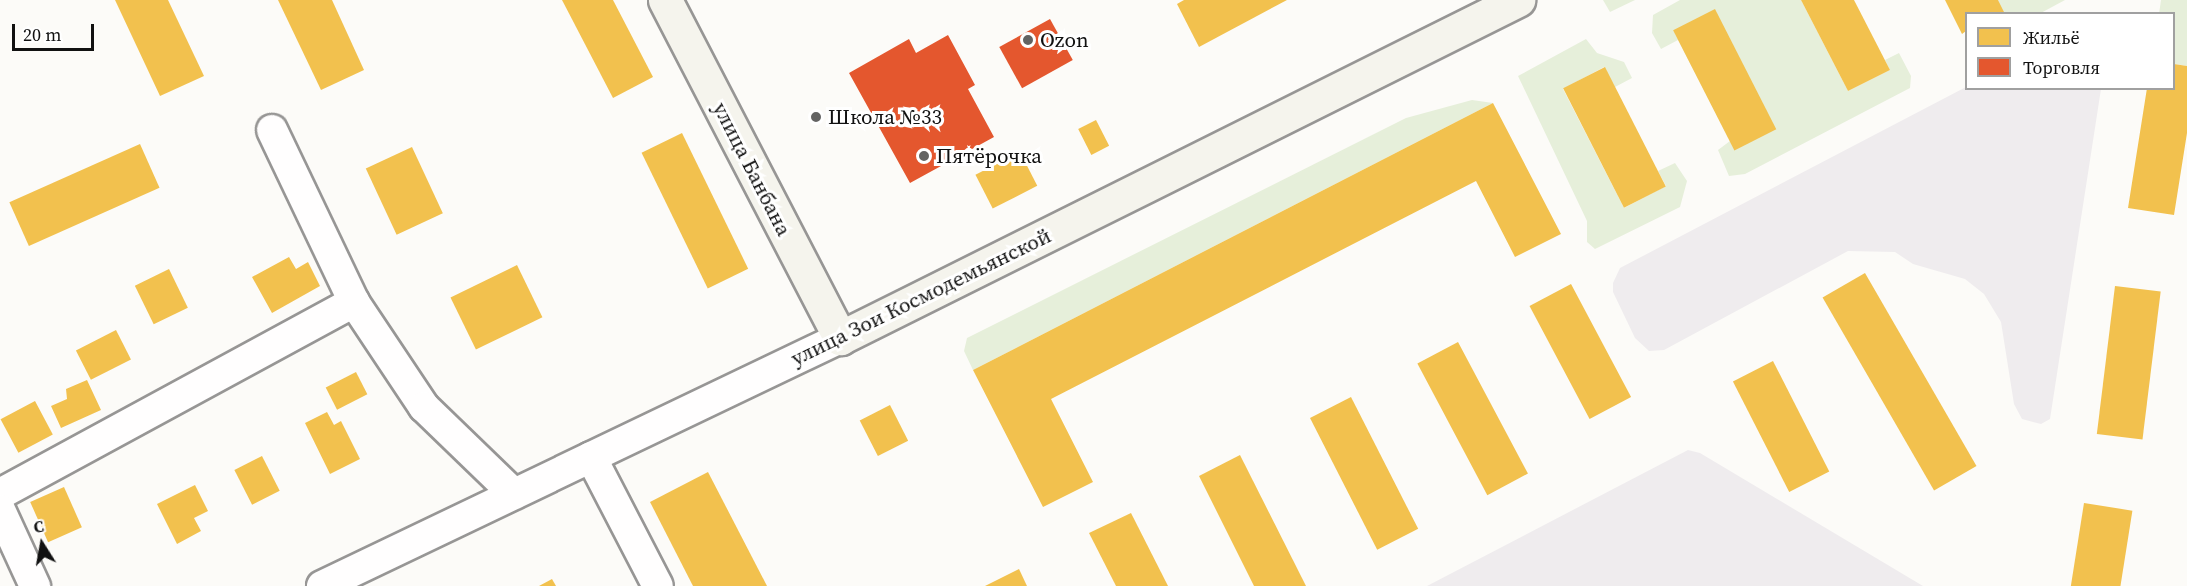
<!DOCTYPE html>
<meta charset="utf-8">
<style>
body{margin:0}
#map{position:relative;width:2187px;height:586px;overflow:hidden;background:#fcfbf8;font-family:"Source Serif 4",serif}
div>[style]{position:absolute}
.industrial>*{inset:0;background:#efecee}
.green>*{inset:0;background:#e6efda}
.homes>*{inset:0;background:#f2c14e;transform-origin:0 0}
.shops>*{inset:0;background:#e4572e;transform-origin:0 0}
.roads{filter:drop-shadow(2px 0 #979695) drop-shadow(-2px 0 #979695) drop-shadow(0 2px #979695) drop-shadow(0 -2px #979695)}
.street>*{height:30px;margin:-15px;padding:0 15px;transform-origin:15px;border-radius:15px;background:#fffefe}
.secondary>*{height:33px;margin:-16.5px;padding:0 16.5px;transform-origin:16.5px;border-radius:16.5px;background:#f5f4ed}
.dots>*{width:16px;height:16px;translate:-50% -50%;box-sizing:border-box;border:3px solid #fff;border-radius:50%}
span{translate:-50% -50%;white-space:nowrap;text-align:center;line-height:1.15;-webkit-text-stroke:6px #fff;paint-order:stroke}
.poi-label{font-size:21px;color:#111}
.left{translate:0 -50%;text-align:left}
.street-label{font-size:21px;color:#111}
.legend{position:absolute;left:1965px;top:12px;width:210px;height:78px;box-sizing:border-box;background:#fff;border:2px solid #a0a0a0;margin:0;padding:8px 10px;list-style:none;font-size:18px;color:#111}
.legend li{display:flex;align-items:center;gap:12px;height:30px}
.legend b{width:30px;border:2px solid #a0a0a0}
.north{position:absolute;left:12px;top:514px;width:60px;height:60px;-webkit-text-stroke:4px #fff;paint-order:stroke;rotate:349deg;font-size:16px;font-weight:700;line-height:24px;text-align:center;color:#111}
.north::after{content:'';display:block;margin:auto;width:21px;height:27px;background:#111;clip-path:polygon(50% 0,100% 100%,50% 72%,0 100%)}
.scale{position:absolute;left:12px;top:24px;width:82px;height:27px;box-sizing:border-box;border:3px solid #111;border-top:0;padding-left:8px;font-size:18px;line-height:21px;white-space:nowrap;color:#111;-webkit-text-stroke:4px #fff;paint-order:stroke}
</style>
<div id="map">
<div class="industrial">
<i style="clip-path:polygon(1966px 87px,2101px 89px,2050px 419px,2041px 424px,2022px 419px,2014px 404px,2001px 322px,1984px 294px,1965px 279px,1913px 264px,1895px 252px,1848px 251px,1664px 350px,1649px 351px,1635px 338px,1613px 292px,1613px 283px,1620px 268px)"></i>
<i style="clip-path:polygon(1688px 450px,1700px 453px,1923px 586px,1427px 586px)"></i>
</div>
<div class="green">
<i style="clip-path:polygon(1603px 0,1635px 0,1610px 12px)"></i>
<i style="clip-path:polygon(1680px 0,1801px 0,1848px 91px,1890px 70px,1885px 60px,1899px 53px,1911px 76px,1910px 88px,1745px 174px,1729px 176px,1718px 150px,1730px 141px,1735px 150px,1678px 40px,1661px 49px,1652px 33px,1653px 15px)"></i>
<i style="clip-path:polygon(1998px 0,2065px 0,2039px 14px,2002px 13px)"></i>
<i style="clip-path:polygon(2161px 0,2187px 0,2187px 66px,2174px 64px,2174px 14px,2159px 14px)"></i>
<i style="clip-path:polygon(1586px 39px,1597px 53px,1624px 62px,1632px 78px,1615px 87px,1604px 67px,1563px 89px,1624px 208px,1666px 186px,1658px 171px,1675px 163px,1687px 181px,1680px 207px,1595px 249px,1587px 242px,1587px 221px,1518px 76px)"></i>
<i style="clip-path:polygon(1472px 100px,1493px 103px,973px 370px,964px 351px,967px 338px,1406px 118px)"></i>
</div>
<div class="homes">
<i style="clip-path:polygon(115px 0,168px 0,204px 76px,160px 96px)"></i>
<i style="clip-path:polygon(278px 0,332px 0,364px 70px,321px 90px)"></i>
<i style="clip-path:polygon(562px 0,613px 0,653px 77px,613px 98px)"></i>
<i style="clip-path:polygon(1184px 0,1287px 0,1199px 47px,1177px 4px)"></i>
<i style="clip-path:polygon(1801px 0,1854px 0,1890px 70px,1848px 91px)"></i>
<i style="clip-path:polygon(1945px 0,1998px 0,2004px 12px,1966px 14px,1966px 31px,1962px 34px)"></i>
<i style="left:1715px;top:9px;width:135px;height:47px;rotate:63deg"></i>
<i style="clip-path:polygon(2174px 64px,2187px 66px,2187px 133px,2174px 215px,2128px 208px,2147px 88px,2174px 88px)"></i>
<i style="left:1605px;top:67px;width:134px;height:47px;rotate:63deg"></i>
<i style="clip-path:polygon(1493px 103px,1561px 234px,1515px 257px,1476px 181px,1051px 399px,1093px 482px,1043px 507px,973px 370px)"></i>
<i style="left:1096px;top:120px;width:29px;height:20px;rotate:63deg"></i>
<i style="left:682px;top:133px;width:151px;height:45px;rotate:64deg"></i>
<i style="left:140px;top:144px;width:48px;height:143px;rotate:66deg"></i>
<i style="left:412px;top:147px;width:73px;height:51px;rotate:65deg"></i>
<i style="left:1020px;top:152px;width:38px;height:50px;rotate:63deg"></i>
<i style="clip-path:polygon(289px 257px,296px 269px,308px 262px,320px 286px,272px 313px,252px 277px)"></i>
<i style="left:517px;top:265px;width:58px;height:74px;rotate:64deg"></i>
<i style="left:169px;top:269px;width:43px;height:38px;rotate:64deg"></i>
<i style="left:1865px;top:273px;width:223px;height:49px;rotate:60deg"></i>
<i style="left:1571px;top:284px;width:128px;height:47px;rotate:62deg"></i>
<i style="left:2115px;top:286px;width:46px;height:149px;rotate:7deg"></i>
<i style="left:116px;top:330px;width:33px;height:45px;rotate:63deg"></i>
<i style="left:1458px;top:342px;width:149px;height:46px;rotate:62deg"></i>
<i style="left:1773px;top:361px;width:124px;height:45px;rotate:63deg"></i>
<i style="left:356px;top:372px;width:25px;height:34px;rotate:63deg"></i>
<i style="clip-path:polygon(87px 380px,101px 410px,61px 428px,51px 406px,67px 399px,66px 389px)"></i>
<i style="left:1351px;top:397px;width:148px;height:46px;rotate:63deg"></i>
<i style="left:35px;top:401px;width:38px;height:39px;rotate:62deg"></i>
<i style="left:890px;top:405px;width:40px;height:34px;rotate:63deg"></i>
<i style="clip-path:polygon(327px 412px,334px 425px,341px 421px,360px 459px,330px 474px,305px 423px)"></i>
<i style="clip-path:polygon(1240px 455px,1306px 586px,1254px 586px,1199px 476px)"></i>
<i style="left:262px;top:456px;width:39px;height:31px;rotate:63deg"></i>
<i style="clip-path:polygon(708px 472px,767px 586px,693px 586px,650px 502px)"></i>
<i style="clip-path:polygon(195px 485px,208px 511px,194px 518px,201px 531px,177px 544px,157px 504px)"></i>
<i style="left:64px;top:487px;width:44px;height:37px;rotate:66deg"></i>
<i style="left:2084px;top:503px;width:49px;height:84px;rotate:9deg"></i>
<i style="clip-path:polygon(1131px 513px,1168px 586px,1116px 586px,1089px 533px)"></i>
<i style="clip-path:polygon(1019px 569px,1027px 586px,985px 586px)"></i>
<i style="clip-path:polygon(552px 579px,556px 586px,539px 586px)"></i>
</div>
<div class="shops">
<i style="left:1050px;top:19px;width:47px;height:58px;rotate:61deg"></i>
<i style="clip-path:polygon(948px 35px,975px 85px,968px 89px,994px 137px,910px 183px,849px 73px,909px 39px,916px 53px)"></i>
</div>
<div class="roads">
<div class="street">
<i style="left:272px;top:130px;width:191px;rotate:64.5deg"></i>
<i style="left:354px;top:302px;width:126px;rotate:56.3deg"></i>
<i style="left:424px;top:407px;width:125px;rotate:44deg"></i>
<i style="left:591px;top:457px;width:145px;rotate:62.6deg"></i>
<i style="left:0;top:494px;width:403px;rotate:-28.5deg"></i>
<i style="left:0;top:510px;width:84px;rotate:65.3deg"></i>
<i style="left:322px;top:586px;width:574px;rotate:-25.58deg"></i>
</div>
<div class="secondary">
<i style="left:665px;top:0;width:381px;rotate:62.6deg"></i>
<i style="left:840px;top:338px;width:758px;rotate:-26.5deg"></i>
</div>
</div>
<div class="dots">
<i style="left:1028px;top:40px;background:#636362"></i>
<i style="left:816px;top:117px;background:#636362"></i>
<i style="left:924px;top:156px;background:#636362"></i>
</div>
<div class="poi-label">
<span class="left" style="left:1040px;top:40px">Ozon</span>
<span class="left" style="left:828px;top:117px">Школа №33</span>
<span class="left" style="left:936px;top:156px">Пятёрочка</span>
</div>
<div class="street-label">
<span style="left:752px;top:169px;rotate:63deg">улица Банбана</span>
<span style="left:921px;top:297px;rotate:-26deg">улица Зои Космодемьянской</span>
</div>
<ul class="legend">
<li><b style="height:16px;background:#f2c14e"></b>Жильё</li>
<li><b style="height:16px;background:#e4572e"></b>Торговля</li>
</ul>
<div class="north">С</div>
<div class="scale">20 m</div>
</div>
